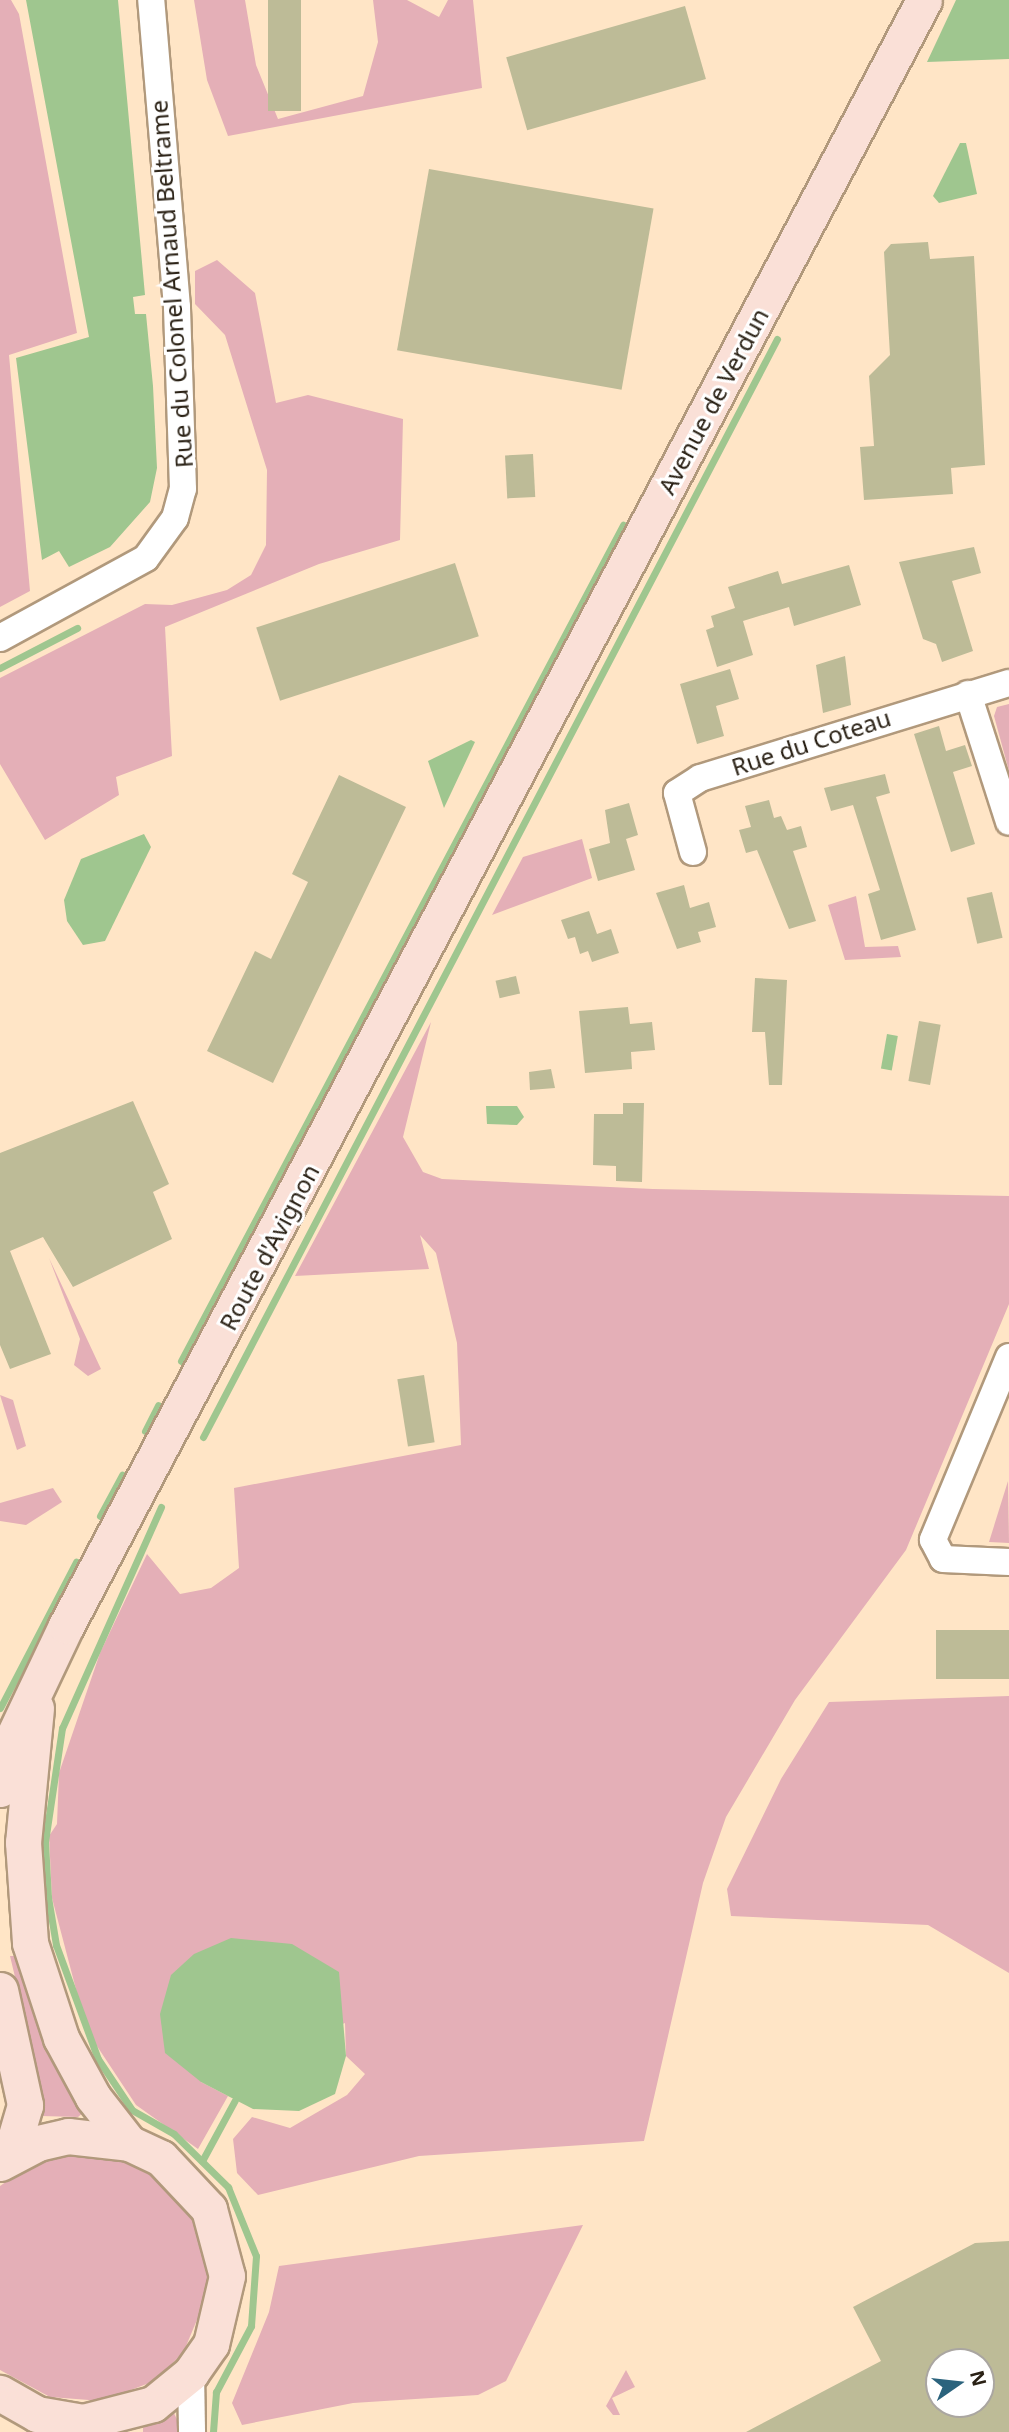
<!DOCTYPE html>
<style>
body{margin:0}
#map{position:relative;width:1009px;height:2432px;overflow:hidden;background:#ffe5c6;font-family:"Noto Sans",sans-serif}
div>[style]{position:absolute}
.green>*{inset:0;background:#e4afb7}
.water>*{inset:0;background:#9fc68f;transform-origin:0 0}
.stream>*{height:7px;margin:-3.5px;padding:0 3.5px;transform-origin:3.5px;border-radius:3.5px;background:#9fc68f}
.building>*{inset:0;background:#bdbb97;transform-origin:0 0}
.roads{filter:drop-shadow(2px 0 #b1997c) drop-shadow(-2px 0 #b1997c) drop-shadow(0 2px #b1997c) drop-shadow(0 -2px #b1997c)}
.minor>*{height:26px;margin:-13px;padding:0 13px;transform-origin:13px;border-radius:13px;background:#fff}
.major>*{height:35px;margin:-17.5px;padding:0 17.5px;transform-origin:17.5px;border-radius:17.5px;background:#fae0d7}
span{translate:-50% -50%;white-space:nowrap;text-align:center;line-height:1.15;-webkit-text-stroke:6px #fff;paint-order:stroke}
.street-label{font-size:24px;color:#2a2115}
.north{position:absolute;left:925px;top:2348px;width:70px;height:70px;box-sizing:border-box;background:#fff;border:2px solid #aaa6a1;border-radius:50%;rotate:76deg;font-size:19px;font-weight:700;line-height:28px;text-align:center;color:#2a2115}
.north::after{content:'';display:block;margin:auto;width:24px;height:32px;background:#2b637d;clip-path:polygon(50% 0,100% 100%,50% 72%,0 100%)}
</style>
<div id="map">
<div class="green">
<i style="clip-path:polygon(0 0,11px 0,19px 14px,77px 333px,9px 355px,30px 591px,0 607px)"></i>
<i style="clip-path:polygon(194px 0,245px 0,256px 65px,278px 119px,363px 96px,378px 42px,373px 0,407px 0,439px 17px,448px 0,473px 0,482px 88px,228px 136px,207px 80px)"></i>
<i style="clip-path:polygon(217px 260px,255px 293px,276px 403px,308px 395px,403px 419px,400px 540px,319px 564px,165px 627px,172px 756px,116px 777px,119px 795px,45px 840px,0 764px,0 678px,145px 604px,172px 605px,227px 590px,251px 575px,266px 545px,267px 470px,225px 335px,195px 304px,195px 271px)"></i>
<i style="clip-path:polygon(1009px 704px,1009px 771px,994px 716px,997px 707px)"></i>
<i style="clip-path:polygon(582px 839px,592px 878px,492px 915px,523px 857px)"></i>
<i style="clip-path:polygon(856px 896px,865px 947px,898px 946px,901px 957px,845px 960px,828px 905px)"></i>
<i style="clip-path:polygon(431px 1022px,403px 1137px,423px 1172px,442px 1179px,653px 1189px,1009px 1196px,1009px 1304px,906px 1550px,795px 1700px,726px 1817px,703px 1883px,644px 2141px,419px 2156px,258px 2195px,237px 2173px,233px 2139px,252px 2117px,290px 2128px,347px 2095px,365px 2074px,346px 2056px,345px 2023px,201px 2082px,228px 2096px,198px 2149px,136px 2105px,87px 2031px,52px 1898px,49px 1836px,57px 1824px,59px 1773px,100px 1653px,147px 1554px,180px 1594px,211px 1588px,239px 1568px,234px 1488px,461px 1445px,457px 1343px,436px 1253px,420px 1235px,429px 1269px,295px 1276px)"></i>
<i style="clip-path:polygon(49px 1258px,101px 1369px,88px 1376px,74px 1365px,80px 1339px)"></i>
<i style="clip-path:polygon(0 1395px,13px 1400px,26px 1446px,17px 1450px)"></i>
<i style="clip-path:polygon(1008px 1481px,1009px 1543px,989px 1542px)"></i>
<i style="clip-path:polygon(53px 1488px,62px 1502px,26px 1525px,0 1521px,0 1503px)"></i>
<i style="clip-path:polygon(1009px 1696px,1009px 1973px,928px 1925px,731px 1916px,727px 1889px,781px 1779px,829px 1702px)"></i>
<i style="clip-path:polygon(10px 1956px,17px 1956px,42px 2034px,84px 2112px,78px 2117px,41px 2116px,41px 2086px)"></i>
<i style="clip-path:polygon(68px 2153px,118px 2157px,159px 2177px,198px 2225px,208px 2269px,209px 2291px,184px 2351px,157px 2380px,102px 2401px,50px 2397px,0 2370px,0 2186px,26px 2168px)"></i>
<i style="clip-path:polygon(583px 2225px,506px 2381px,478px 2395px,353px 2403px,242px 2425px,232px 2403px,269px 2312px,279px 2266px)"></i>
<i style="clip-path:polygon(626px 2370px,635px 2387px,612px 2398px,620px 2415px,613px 2415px,606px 2406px)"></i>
<i style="clip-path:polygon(173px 2411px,183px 2432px,143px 2432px,143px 2428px)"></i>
</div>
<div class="water">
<i style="clip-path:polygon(26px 0,118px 0,145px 295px,133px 297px,135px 314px,146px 314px,153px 386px,157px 468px,150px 502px,110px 547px,69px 567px,59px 551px,42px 560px,16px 358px,89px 337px)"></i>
<i style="clip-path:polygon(956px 0,1009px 0,1009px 59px,927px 62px)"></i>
<i style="clip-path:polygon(960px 143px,966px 143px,977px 194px,939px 203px,933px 196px)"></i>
<i style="clip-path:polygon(471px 740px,475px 742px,444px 808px,428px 761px)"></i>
<i style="clip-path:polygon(144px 834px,151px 847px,105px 941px,83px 945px,67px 921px,64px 900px,81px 859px)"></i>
<i style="left:887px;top:1034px;width:11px;height:35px;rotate:10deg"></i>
<i style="clip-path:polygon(486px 1106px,517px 1106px,524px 1117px,517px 1125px,487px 1124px)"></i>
<i style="clip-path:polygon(231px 1938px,292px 1944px,339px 1972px,346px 2056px,335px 2094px,299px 2111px,253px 2109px,201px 2082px,165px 2053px,160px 2014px,171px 1975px,194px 1954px)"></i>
</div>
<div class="stream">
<i style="left:0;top:668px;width:87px;rotate:-27.5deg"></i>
<i style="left:181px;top:1361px;width:946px;rotate:-62.13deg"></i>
<i style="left:145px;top:1431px;width:29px;rotate:-63deg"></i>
<i style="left:203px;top:1437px;width:1239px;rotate:-62.4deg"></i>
<i style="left:161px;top:1507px;width:242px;rotate:114.1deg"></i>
<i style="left:62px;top:1728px;width:115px;rotate:98.5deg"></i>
<i style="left:45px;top:1842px;width:55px;rotate:86.9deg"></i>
<i style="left:48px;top:1897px;width:49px;rotate:80.5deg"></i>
<i style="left:56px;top:1945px;width:121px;rotate:69.8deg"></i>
<i style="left:98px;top:2059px;width:61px;rotate:56.3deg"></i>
<i style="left:132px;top:2110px;width:48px;rotate:29.7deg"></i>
<i style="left:174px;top:2134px;width:76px;rotate:44.5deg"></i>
<i style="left:228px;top:2187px;width:74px;rotate:67.9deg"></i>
<i style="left:256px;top:2256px;width:70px;rotate:94.1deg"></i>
<i style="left:251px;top:2326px;width:75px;rotate:117.9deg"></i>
<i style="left:216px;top:2392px;width:40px;rotate:94.3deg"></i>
<i style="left:100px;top:1516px;width:47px;rotate:-61.8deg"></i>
<i style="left:0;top:1708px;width:165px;rotate:-62.5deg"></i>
<i style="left:202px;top:2161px;width:69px;rotate:-61.6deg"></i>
</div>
<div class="building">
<i style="left:268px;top:0;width:33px;height:111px"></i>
<i style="left:685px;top:6px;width:76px;height:186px;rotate:74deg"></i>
<i style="left:429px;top:169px;width:228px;height:184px;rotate:10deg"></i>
<i style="clip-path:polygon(928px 242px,930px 259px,974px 256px,985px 465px,951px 468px,953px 494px,864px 500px,860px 447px,874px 446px,869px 376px,890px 355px,884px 252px,891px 244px)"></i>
<i style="left:533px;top:454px;width:43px;height:28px;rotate:87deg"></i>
<i style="clip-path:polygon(974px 547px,981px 573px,952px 581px,973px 651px,942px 662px,936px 644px,923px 639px,899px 562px)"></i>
<i style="left:455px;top:563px;width:77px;height:209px;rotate:72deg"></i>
<i style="clip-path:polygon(849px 565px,861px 605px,794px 626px,789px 607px,743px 621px,753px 655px,717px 667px,706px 630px,714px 627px,711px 616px,735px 608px,728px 587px,778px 571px,782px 584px)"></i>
<i style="clip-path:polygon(845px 656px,851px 705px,823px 713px,816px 665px)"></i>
<i style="clip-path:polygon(730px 669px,739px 699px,716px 706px,724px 736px,697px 744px,680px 684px)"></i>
<i style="clip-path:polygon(939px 726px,946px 751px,965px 745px,972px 766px,953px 772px,975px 844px,951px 852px,914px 734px)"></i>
<i style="clip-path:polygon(885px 774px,890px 793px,876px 797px,916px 930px,881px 940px,868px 894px,880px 890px,853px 805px,831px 811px,824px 788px)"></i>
<i style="clip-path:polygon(339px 775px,406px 807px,273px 1083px,207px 1051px,255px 951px,271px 959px,308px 882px,292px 874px)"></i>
<i style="clip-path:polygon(769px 800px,774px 818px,781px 816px,787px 830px,801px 826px,807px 847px,793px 851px,816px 921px,789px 929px,757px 850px,746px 853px,739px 830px,751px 827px,745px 806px)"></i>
<i style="clip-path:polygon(629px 803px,638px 835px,626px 839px,635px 870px,598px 881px,589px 849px,610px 843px,605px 810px)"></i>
<i style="clip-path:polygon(684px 885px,690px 908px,709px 902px,716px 927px,698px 932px,701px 942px,677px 949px,656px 893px)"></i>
<i style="left:992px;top:892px;width:47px;height:26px;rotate:77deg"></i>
<i style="clip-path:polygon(589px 911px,597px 934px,611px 929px,619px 953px,592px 962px,588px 951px,580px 954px,575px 937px,568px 939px,561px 920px)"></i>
<i style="left:516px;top:976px;width:18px;height:21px;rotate:77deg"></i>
<i style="clip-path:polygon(755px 978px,787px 980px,782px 1085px,769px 1085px,765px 1032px,752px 1032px)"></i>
<i style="clip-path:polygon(628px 1007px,630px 1024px,652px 1022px,655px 1050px,631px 1052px,632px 1069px,585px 1073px,579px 1011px)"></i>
<i style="left:919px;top:1021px;width:22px;height:61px;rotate:10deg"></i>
<i style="clip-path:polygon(551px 1069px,555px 1088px,530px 1090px,529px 1072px)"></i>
<i style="clip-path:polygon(133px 1101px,169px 1184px,153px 1192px,172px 1239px,73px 1287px,43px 1237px,10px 1251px,51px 1354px,10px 1369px,0 1345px,0 1153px)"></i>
<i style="clip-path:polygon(623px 1103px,644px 1103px,642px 1182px,616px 1181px,616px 1166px,593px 1165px,594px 1114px,623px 1114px)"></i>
<i style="left:424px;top:1375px;width:68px;height:27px;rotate:81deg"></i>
<i style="left:1009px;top:1630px;width:49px;height:73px;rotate:90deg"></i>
<i style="clip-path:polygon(evenodd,1009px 2241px,1009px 2432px,746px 2432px,881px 2361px,853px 2307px,975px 2243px,1009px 2241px,939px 2362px,981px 2362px,981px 2404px,939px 2404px,939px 2362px)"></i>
</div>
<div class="roads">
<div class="minor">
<i style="left:0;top:638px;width:166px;rotate:-28.7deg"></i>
<i style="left:146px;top:558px;width:49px;rotate:-54.1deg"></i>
<i style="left:175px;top:518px;width:30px;rotate:-75deg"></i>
<i style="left:183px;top:489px;width:182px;rotate:-91.9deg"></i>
<i style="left:177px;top:307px;width:308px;rotate:-94.8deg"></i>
<i style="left:968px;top:694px;width:134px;rotate:72.2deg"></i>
<i style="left:693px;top:852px;width:61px;rotate:-105.2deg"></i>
<i style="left:677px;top:793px;width:27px;rotate:-33deg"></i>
<i style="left:700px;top:778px;width:323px;rotate:-17.1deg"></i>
<i style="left:1009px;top:1357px;width:198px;rotate:112.6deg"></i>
<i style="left:933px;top:1540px;width:21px;rotate:62deg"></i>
<i style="left:943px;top:1559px;width:66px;rotate:2.6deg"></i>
<i style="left:191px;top:2373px;width:59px;rotate:89deg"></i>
</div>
<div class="major">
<i style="left:36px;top:1708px;width:135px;rotate:95.5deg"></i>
<i style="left:23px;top:1842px;width:101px;rotate:86deg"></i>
<i style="left:30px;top:1943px;width:100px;rotate:71.9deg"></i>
<i style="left:61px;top:2038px;width:67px;rotate:61.5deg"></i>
<i style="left:93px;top:2097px;width:58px;rotate:52deg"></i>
<i style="left:0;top:1789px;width:44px;rotate:-78.2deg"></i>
<i style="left:9px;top:1746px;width:133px;rotate:-64.6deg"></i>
<i style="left:66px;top:1626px;width:1838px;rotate:-62.18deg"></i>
<i style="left:0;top:1990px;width:118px;rotate:77.7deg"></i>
<i style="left:25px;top:2105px;width:53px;rotate:106.4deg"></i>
<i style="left:0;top:2163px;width:43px;rotate:-27.8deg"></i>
<i style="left:38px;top:2143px;width:31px;rotate:-13deg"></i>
<i style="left:68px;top:2136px;width:61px;rotate:6.5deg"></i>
<i style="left:129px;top:2143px;width:35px;rotate:25deg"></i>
<i style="left:161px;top:2158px;width:70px;rotate:46.7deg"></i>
<i style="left:209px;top:2209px;width:69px;rotate:75deg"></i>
<i style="left:227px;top:2276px;width:70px;rotate:103.2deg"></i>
<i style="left:211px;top:2344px;width:35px;rotate:125deg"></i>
<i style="left:191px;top:2373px;width:49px;rotate:140.8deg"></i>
<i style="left:153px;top:2404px;width:72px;rotate:165.6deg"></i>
<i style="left:83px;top:2422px;width:47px;rotate:-170.1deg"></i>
<i style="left:37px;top:2414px;width:43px;rotate:-150.4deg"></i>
</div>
</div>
<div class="street-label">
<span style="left:171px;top:284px;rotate:-94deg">Rue du Colonel Arnaud Beltrame</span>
<span style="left:713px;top:401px;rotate:-62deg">Avenue de Verdun</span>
<span style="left:811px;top:742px;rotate:-18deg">Rue du Coteau</span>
<span style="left:269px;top:1247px;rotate:-62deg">Route d'Avignon</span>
</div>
<div class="north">N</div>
</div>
